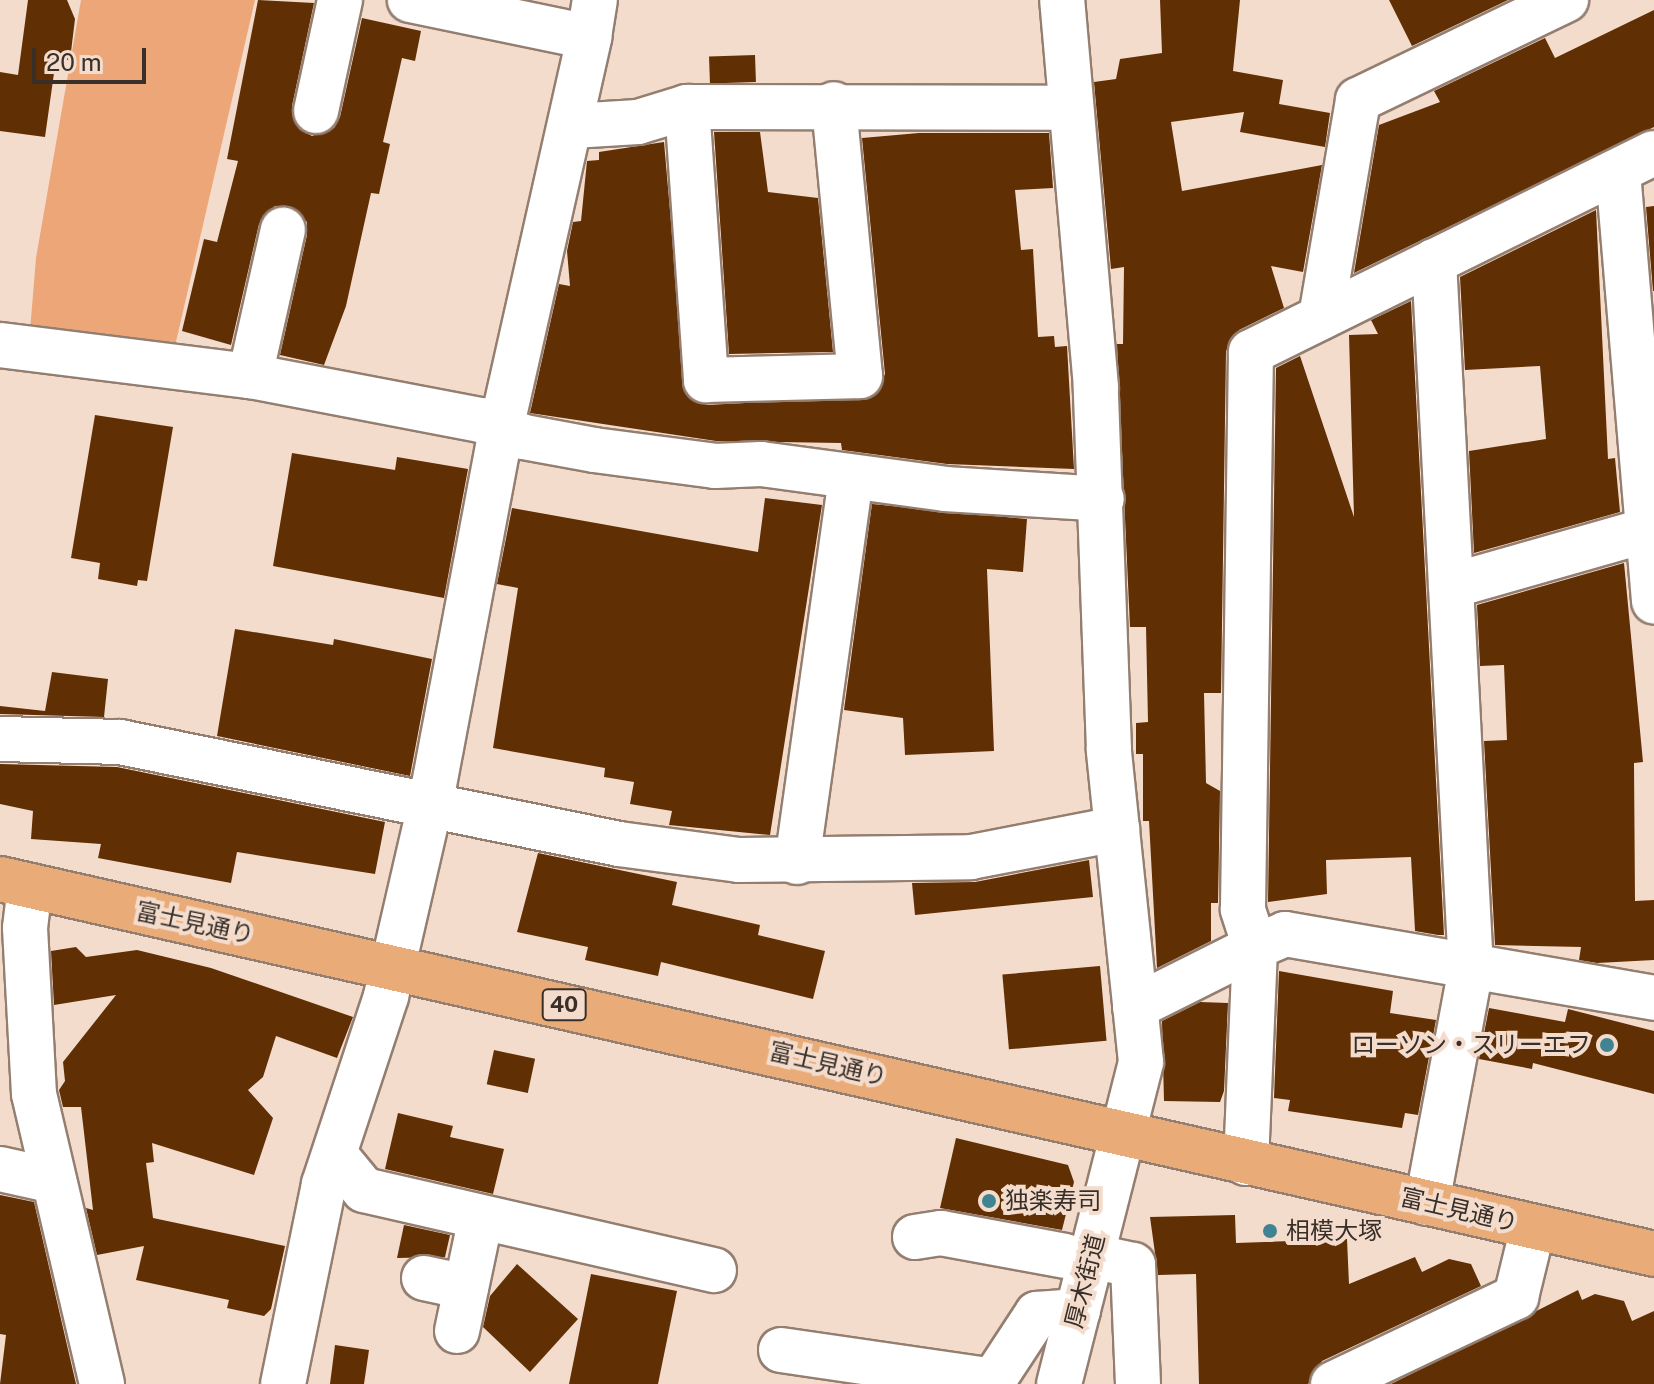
<!DOCTYPE html>
<meta charset="utf-8">
<style>
body{margin:0}
#map{position:relative;width:1654px;height:1384px;overflow:hidden;background:#f4dccd;font-family:"Public Sans","Noto Sans JP",sans-serif}
div>[style]{position:absolute}
.green>*{inset:0;background:#eca678}
.building>*{inset:0;background:#612f04;transform-origin:0 0}
.roads{filter:drop-shadow(2px 0 #937e70) drop-shadow(-2px 0 #937e70) drop-shadow(0 2px #937e70) drop-shadow(0 -2px #937e70)}
.minor>*{height:44px;margin:-22px;padding:0 22px;transform-origin:22px;border-radius:22px;background:#fff}
.major>*{height:44px;margin:-22px;padding:0 22px;transform-origin:22px;border-radius:22px;background:#e9ac79}
.dots>*{width:22px;height:22px;translate:-50% -50%;box-sizing:border-box;border:4px solid #f4dccd;border-radius:50%}
span{translate:-50% -50%;white-space:nowrap;text-align:center;line-height:1.15;-webkit-text-stroke:8px #f4dccd;paint-order:stroke}
.shield-label span{padding:2px 6px;background:#f4dccd;border:2px solid;border-radius:6px;-webkit-text-stroke-width:0}
.shield-label{font-size:22px;color:#382f29;font-weight:700}
.street-label{font-size:24px;color:#382f29}
.poi-label{font-size:24px;color:#382f29}
.right{translate:-100% -50%;text-align:right}
.left{translate:0 -50%;text-align:left}
.scale{position:absolute;left:32px;top:48px;width:114px;height:36px;box-sizing:border-box;border:4px solid #382f29;border-top:0;padding-left:10px;font-size:24px;line-height:28px;white-space:nowrap;color:#382f29;-webkit-text-stroke:6px #f4dccd;paint-order:stroke}
</style>
<div id="map">
<div class="green">
<i style="clip-path:polygon(81px 0,255px 0,175px 346px,30px 331px,36px 258px)"></i>
</div>
<div class="building">
<i style="clip-path:polygon(28px 0,67px 0,75px 19px,70px 60px,56px 59px,45px 137px,0 131px,0 72px,18px 75px)"></i>
<i style="clip-path:polygon(258px 0,314px 3px,292px 106px,299px 129px,312px 136px,334px 128px,340px 117px,362px 18px,421px 31px,415px 61px,402px 58px,383px 142px,390px 144px,379px 194px,371px 193px,346px 306px,324px 365px,280px 355px,307px 235px,307px 222px,289px 206px,275px 206px,259px 224px,231px 345px,182px 331px,204px 239px,217px 242px,238px 161px,227px 159px)"></i>
<i style="clip-path:polygon(1160px 0,1240px 0,1233px 71px,1283px 80px,1279px 104px,1330px 113px,1325px 147px,1240px 132px,1244px 112px,1171px 122px,1182px 191px,1322px 165px,1303px 272px,1271px 266px,1284px 308px,1239px 330px,1226px 351px,1221px 693px,1204px 693px,1206px 783px,1220px 791px,1218px 903px,1211px 903px,1211px 941px,1157px 968px,1149px 821px,1143px 821px,1143px 754px,1136px 754px,1136px 723px,1148px 722px,1146px 627px,1130px 627px,1117px 344px,1123px 344px,1124px 267px,1111px 269px,1094px 82px,1116px 79px,1120px 59px,1162px 53px)"></i>
<i style="clip-path:polygon(1389px 0,1508px 0,1412px 46px)"></i>
<i style="clip-path:polygon(1654px 10px,1654px 127px,1354px 273px,1379px 125px,1440px 102px,1434px 91px,1545px 38px,1555px 58px)"></i>
<i style="left:755px;top:55px;width:27px;height:46px;rotate:88deg"></i>
<i style="clip-path:polygon(714px 132px,760px 132px,768px 192px,818px 198px,833px 352px,729px 354px)"></i>
<i style="clip-path:polygon(919px 133px,1049px 133px,1053px 188px,1015px 190px,1021px 250px,1033px 249px,1038px 337px,1054px 336px,1055px 347px,1067px 346px,1074px 469px,947px 464px,842px 450px,841px 443px,716px 441px,530px 413px,559px 284px,570px 286px,567px 251px,573px 222px,581px 221px,587px 161px,599px 160px,599px 152px,664px 142px,686px 394px,707px 405px,874px 396px,885px 374px,862px 138px)"></i>
<i style="clip-path:polygon(1654px 206px,1654px 291px,1653px 291px,1646px 207px)"></i>
<i style="clip-path:polygon(1596px 210px,1608px 459px,1615px 458px,1620px 512px,1474px 553px,1469px 451px,1546px 439px,1540px 366px,1465px 370px,1460px 277px)"></i>
<i style="clip-path:polygon(1411px 301px,1444px 935px,1438px 935px,1415px 931px,1411px 857px,1326px 860px,1327px 894px,1268px 902px,1276px 368px,1300px 356px,1354px 517px,1349px 335px,1378px 334px,1371px 320px)"></i>
<i style="clip-path:polygon(95px 415px,173px 427px,147px 581px,138px 580px,137px 586px,98px 579px,100px 563px,71px 558px)"></i>
<i style="clip-path:polygon(292px 453px,395px 470px,397px 457px,468px 469px,444px 598px,273px 566px)"></i>
<i style="clip-path:polygon(765px 498px,822px 505px,770px 835px,669px 825px,672px 811px,630px 804px,634px 782px,604px 777px,605px 768px,493px 748px,518px 588px,497px 584px,512px 508px,758px 552px)"></i>
<i style="clip-path:polygon(872px 504px,1027px 519px,1023px 572px,987px 569px,994px 751px,905px 755px,903px 718px,844px 710px)"></i>
<i style="clip-path:polygon(1624px 563px,1643px 762px,1634px 763px,1635px 901px,1654px 900px,1654px 960px,1597px 963px,1579px 960px,1581px 947px,1495px 945px,1484px 741px,1507px 740px,1504px 665px,1480px 666px,1477px 605px)"></i>
<i style="clip-path:polygon(235px 629px,333px 645px,334px 639px,432px 659px,410px 776px,217px 736px)"></i>
<i style="clip-path:polygon(52px 672px,108px 679px,104px 717px,0 714px,0 706px,45px 711px)"></i>
<i style="clip-path:polygon(0 764px,117px 767px,385px 822px,375px 874px,237px 852px,231px 883px,98px 858px,101px 844px,31px 839px,33px 811px,0 804px)"></i>
<i style="clip-path:polygon(538px 853px,677px 882px,672px 905px,760px 925px,758px 935px,825px 951px,813px 999px,661px 962px,658px 976px,585px 960px,588px 947px,517px 932px)"></i>
<i style="clip-path:polygon(1089px 860px,1093px 897px,915px 915px,912px 883px,975px 882px)"></i>
<i style="clip-path:polygon(76px 947px,86px 957px,137px 950px,211px 968px,353px 1017px,337px 1058px,276px 1036px,263px 1077px,248px 1090px,273px 1118px,254px 1175px,152px 1143px,154px 1162px,146px 1163px,153px 1218px,285px 1246px,271px 1309px,264px 1316px,227px 1308px,229px 1300px,136px 1280px,144px 1246px,97px 1255px,86px 1208px,93px 1210px,81px 1107px,63px 1107px,59px 1090px,65px 1081px,63px 1062px,116px 995px,54px 1005px,51px 951px)"></i>
<i style="left:1100px;top:966px;width:75px;height:98px;rotate:85deg"></i>
<i style="clip-path:polygon(1279px 971px,1393px 991px,1390px 1013px,1436px 1020px,1418px 1115px,1405px 1113px,1402px 1128px,1288px 1111px,1290px 1100px,1274px 1098px)"></i>
<i style="clip-path:polygon(1200px 1002px,1228px 1003px,1224px 1091px,1220px 1102px,1164px 1101px,1162px 1021px)"></i>
<i style="clip-path:polygon(1489px 1008px,1565px 1022px,1568px 1009px,1654px 1031px,1654px 1094px,1533px 1063px,1532px 1069px,1479px 1059px)"></i>
<i style="left:494px;top:1050px;width:42px;height:35px;rotate:12deg"></i>
<i style="clip-path:polygon(398px 1113px,453px 1126px,450px 1137px,504px 1149px,493px 1194px,385px 1169px)"></i>
<i style="clip-path:polygon(956px 1138px,1068px 1165px,1074px 1182px,1062px 1230px,940px 1208px)"></i>
<i style="clip-path:polygon(0 1195px,34px 1202px,76px 1384px,0 1384px,6px 1335px,0 1334px)"></i>
<i style="clip-path:polygon(1235px 1215px,1236px 1243px,1347px 1239px,1349px 1284px,1415px 1257px,1422px 1272px,1449px 1259px,1471px 1264px,1481px 1286px,1322px 1361px,1308px 1384px,1199px 1384px,1196px 1274px,1158px 1275px,1150px 1217px)"></i>
<i style="clip-path:polygon(404px 1225px,450px 1235px,445px 1257px,397px 1258px)"></i>
<i style="clip-path:polygon(517px 1264px,578px 1319px,530px 1372px,483px 1327px,490px 1296px)"></i>
<i style="clip-path:polygon(591px 1274px,677px 1291px,658px 1384px,569px 1384px)"></i>
<i style="clip-path:polygon(1578px 1290px,1582px 1300px,1595px 1294px,1624px 1301px,1632px 1321px,1654px 1311px,1654px 1384px,1391px 1384px)"></i>
<i style="clip-path:polygon(335px 1345px,369px 1350px,364px 1384px,330px 1384px)"></i>
</div>
<div class="roads">
<div class="minor">
<i style="left:589px;top:37px;width:37px;rotate:-81deg"></i>
<i style="left:687px;top:107px;width:274px;rotate:86deg"></i>
<i style="left:706px;top:380px;width:154px;rotate:-1.5deg"></i>
<i style="left:860px;top:376px;width:273px;rotate:-95.5deg"></i>
<i style="left:316px;top:111px;width:114px;rotate:-77.8deg"></i>
<i style="left:572px;top:126px;width:66px;rotate:-3.5deg"></i>
<i style="left:638px;top:122px;width:51px;rotate:-17deg"></i>
<i style="left:687px;top:107px;width:384px;rotate:0.1deg"></i>
<i style="left:1618px;top:172px;width:431px;rotate:85.2deg"></i>
<i style="left:1321px;top:317px;width:220px;rotate:-80.3deg"></i>
<i style="left:1358px;top:100px;width:231px;rotate:-25.7deg"></i>
<i style="left:0;top:345px;width:252px;rotate:7.1deg"></i>
<i style="left:250px;top:376px;width:235px;rotate:10.8deg"></i>
<i style="left:481px;top:420px;width:46px;rotate:21.6deg"></i>
<i style="left:524px;top:437px;width:71px;rotate:10.5deg"></i>
<i style="left:594px;top:450px;width:122px;rotate:7.5deg"></i>
<i style="left:715px;top:466px;width:46px;rotate:-2.5deg"></i>
<i style="left:761px;top:464px;width:186px;rotate:7.7deg"></i>
<i style="left:945px;top:489px;width:157px;rotate:3.6deg"></i>
<i style="left:250px;top:376px;width:150px;rotate:-77.3deg"></i>
<i style="left:1451px;top:586px;width:211px;rotate:-15.9deg"></i>
<i style="left:0;top:739px;width:120px;rotate:1.4deg"></i>
<i style="left:120px;top:742px;width:509px;rotate:11.55deg"></i>
<i style="left:619px;top:844px;width:121px;rotate:7.6deg"></i>
<i style="left:739px;top:860px;width:232px;rotate:-0.7deg"></i>
<i style="left:971px;top:857px;width:149px;rotate:-10.9deg"></i>
<i style="left:797px;top:862px;width:389px;rotate:-82deg"></i>
<i style="left:30px;top:886px;width:42px;rotate:96.8deg"></i>
<i style="left:25px;top:928px;width:166px;rotate:86.9deg"></i>
<i style="left:34px;top:1094px;width:298px;rotate:76.8deg"></i>
<i style="left:1135px;top:1007px;width:134px;rotate:-26.6deg"></i>
<i style="left:1255px;top:947px;width:40px;rotate:-108deg"></i>
<i style="left:1243px;top:909px;width:557px;rotate:-89.18deg"></i>
<i style="left:1251px;top:352px;width:449px;rotate:-26.3deg"></i>
<i style="left:336px;top:1156px;width:44px;rotate:50.5deg"></i>
<i style="left:364px;top:1190px;width:359px;rotate:12.9deg"></i>
<i style="left:1246px;top:1163px;width:216px;rotate:-87.6deg"></i>
<i style="left:1255px;top:947px;width:33px;rotate:-23deg"></i>
<i style="left:1285px;top:934px;width:375px;rotate:9.8deg"></i>
<i style="left:0;top:1169px;width:51px;rotate:12.4deg"></i>
<i style="left:1427px;top:1203px;width:238px;rotate:-79.4deg"></i>
<i style="left:1471px;top:969px;width:709px;rotate:-92.99deg"></i>
<i style="left:915px;top:1237px;width:26px;rotate:-9deg"></i>
<i style="left:941px;top:1233px;width:126px;rotate:10.5deg"></i>
<i style="left:1091px;top:1256px;width:43px;rotate:12.1deg"></i>
<i style="left:1133px;top:1265px;width:119px;rotate:87.6deg"></i>
<i style="left:424px;top:1278px;width:43px;rotate:12.1deg"></i>
<i style="left:457px;top:1331px;width:116px;rotate:-78.1deg"></i>
<i style="left:781px;top:1350px;width:214px;rotate:8.3deg"></i>
<i style="left:283px;top:1384px;width:204px;rotate:-78.4deg"></i>
<i style="left:324px;top:1184px;width:198px;rotate:-71.7deg"></i>
<i style="left:386px;top:996px;width:195px;rotate:-77deg"></i>
<i style="left:430px;top:806px;width:384px;rotate:-79.3deg"></i>
<i style="left:501px;top:429px;width:402px;rotate:-77.3deg"></i>
<i style="left:589px;top:37px;width:183px;rotate:-168.3deg"></i>
<i style="left:991px;top:1384px;width:84px;rotate:-56.7deg"></i>
<i style="left:1037px;top:1314px;width:41px;rotate:-4.2deg"></i>
<i style="left:1059px;top:1384px;width:332px;rotate:-75.7deg"></i>
<i style="left:1141px;top:1062px;width:314px;rotate:-95.9deg"></i>
<i style="left:1109px;top:750px;width:363px;rotate:-92.1deg"></i>
<i style="left:1096px;top:387px;width:388px;rotate:-95deg"></i>
<i style="left:1333px;top:1384px;width:203px;rotate:-25.4deg"></i>
<i style="left:1516px;top:1297px;width:72px;rotate:-76.3deg"></i>
</div>
<div class="major">
<i style="left:0;top:879px;width:1696px;rotate:12.77deg"></i>
</div>
</div>
<div class="dots">
<i style="left:1607px;top:1045px;background:#408493"></i>
<i style="left:989px;top:1201px;background:#408493"></i>
<i style="left:1270px;top:1231px;background:#408493"></i>
</div>
<div class="shield-label">
<span style="left:564px;top:1005px">40</span>
</div>
<div class="street-label">
<span style="left:195px;top:923px;rotate:12deg">富士見通り</span>
<span style="left:828px;top:1064px;rotate:13deg">富士見通り</span>
<span style="left:1459px;top:1210px;rotate:13deg">富士見通り</span>
<span style="left:1085px;top:1281px;rotate:-76deg">厚木街道</span>
</div>
<div class="poi-label">
<span class="right" style="left:1591px;top:1045px">ローソン・スリーエフ</span>
<span class="left" style="left:1005px;top:1201px">独楽寿司</span>
<span class="left" style="left:1286px;top:1231px">相模大塚</span>
</div>
<div class="scale">20 m</div>
</div>
